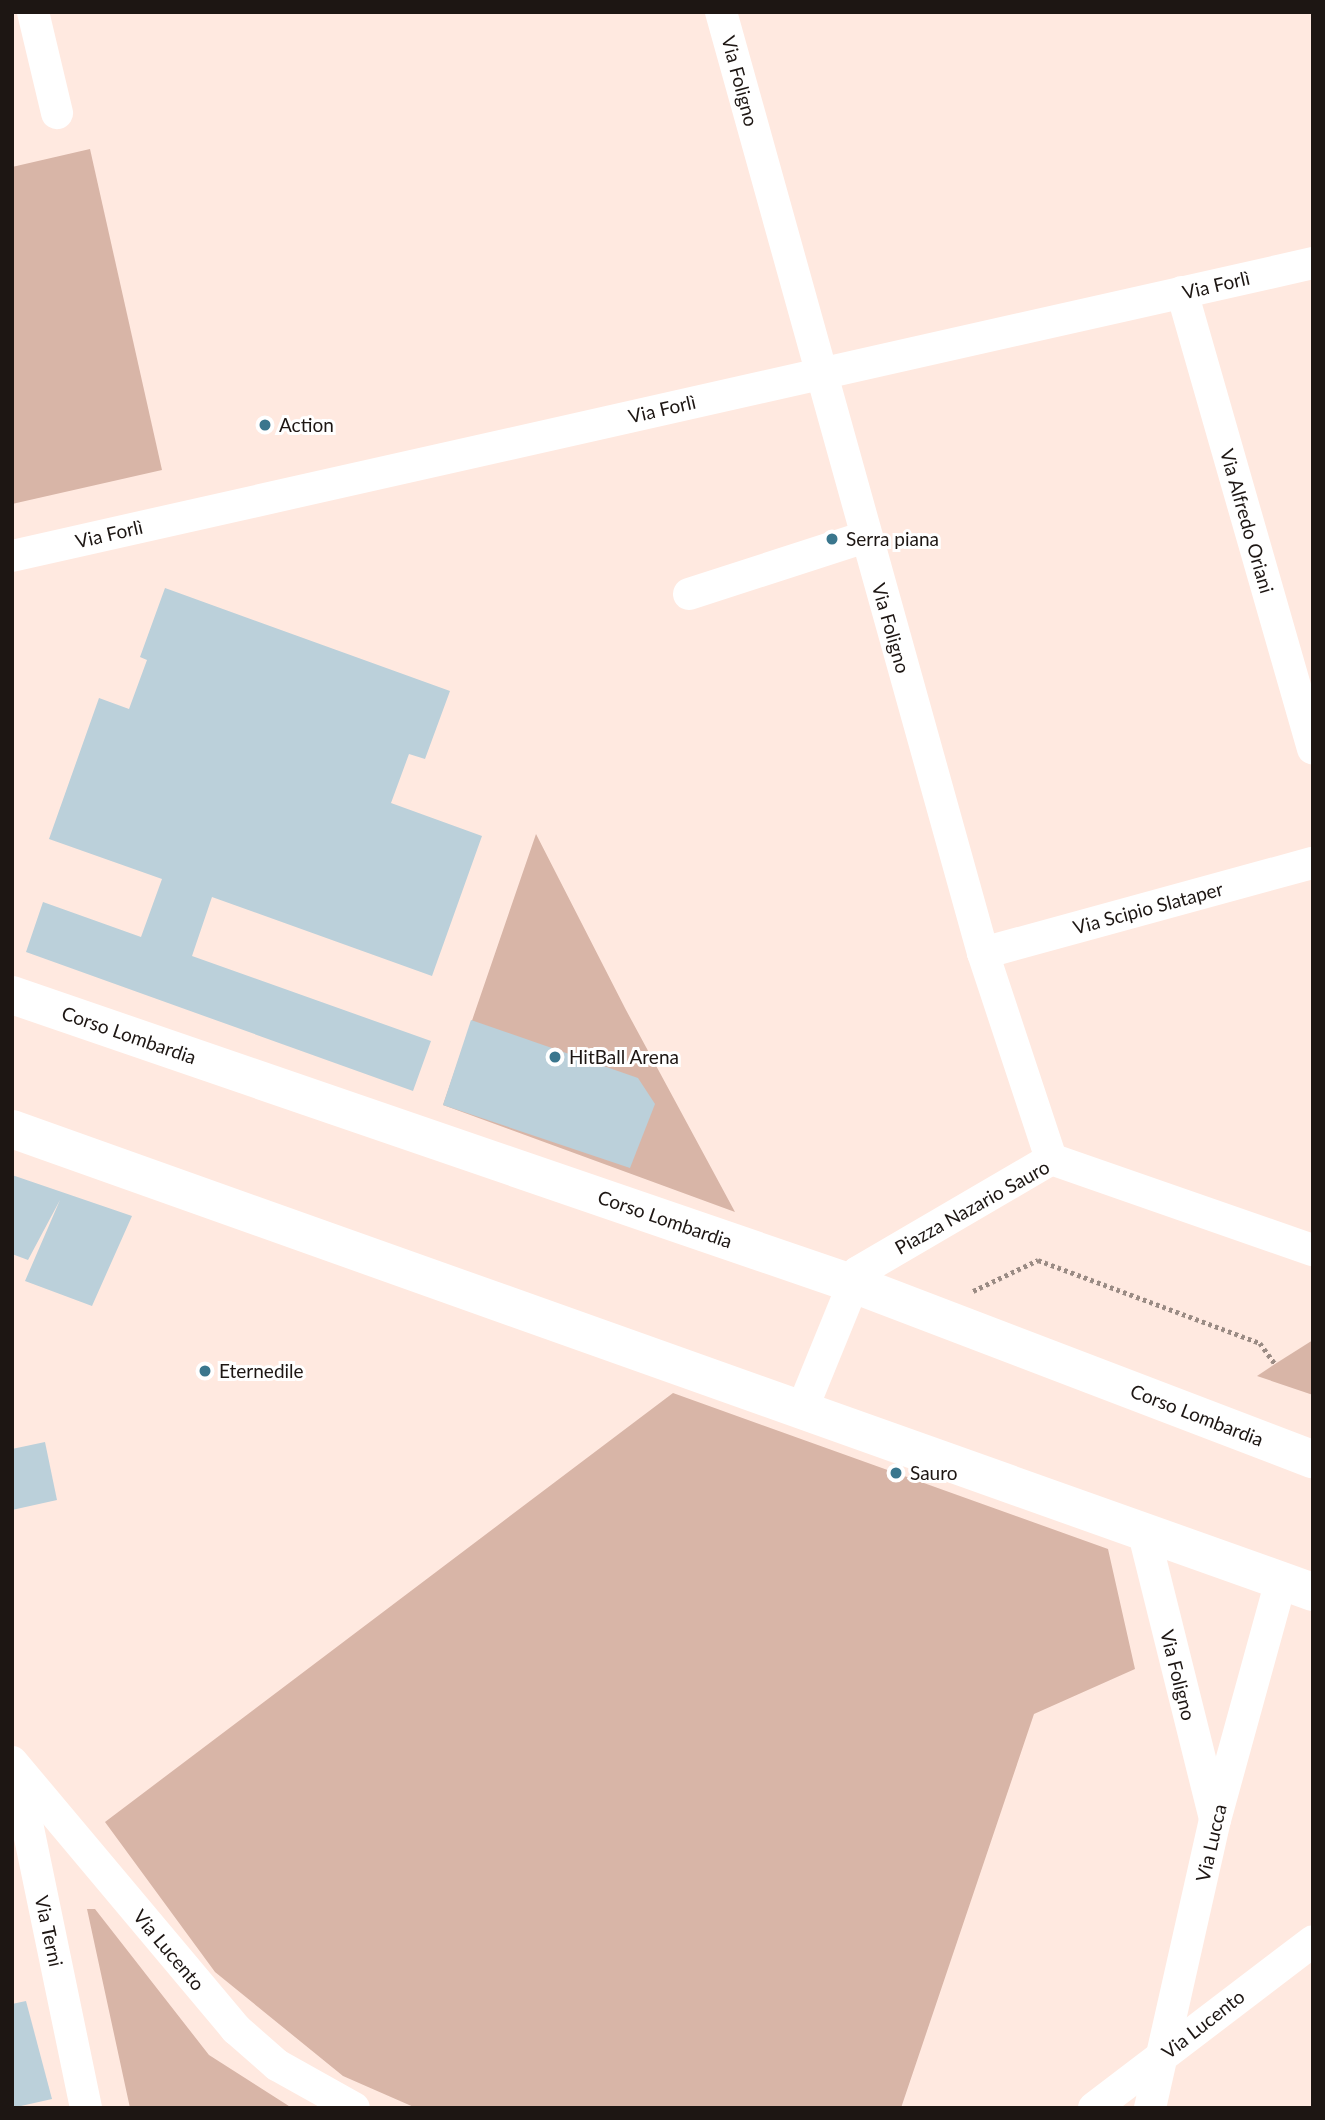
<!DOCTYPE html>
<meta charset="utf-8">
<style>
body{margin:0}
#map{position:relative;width:1325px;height:2120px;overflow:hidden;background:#ffe9e0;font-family:Lato,sans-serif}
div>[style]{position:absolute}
.green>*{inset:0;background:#d8b5a7}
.building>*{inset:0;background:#bbd0da}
.path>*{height:4.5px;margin-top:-2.25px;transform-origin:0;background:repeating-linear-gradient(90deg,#9a8b84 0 3.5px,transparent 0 7px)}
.minor>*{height:32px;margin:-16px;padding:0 16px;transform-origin:16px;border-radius:16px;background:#fff}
.tertiary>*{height:38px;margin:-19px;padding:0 19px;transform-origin:19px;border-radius:19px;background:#fff}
.dots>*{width:19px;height:19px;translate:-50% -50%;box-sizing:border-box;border:4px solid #fff;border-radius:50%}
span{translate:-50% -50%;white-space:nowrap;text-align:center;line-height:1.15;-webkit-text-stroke:6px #fff;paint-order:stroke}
.street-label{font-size:19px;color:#1d1613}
.poi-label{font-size:19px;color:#1d1613}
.left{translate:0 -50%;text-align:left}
.frame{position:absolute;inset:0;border:14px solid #1d1613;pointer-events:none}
</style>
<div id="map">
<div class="green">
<i style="clip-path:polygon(90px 149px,162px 470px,12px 504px,12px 167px)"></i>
<i style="clip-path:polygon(536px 834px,626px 1010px,735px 1212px,443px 1105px)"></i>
<i style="clip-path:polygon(1313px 1340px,1313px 1395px,1257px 1376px,1275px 1364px)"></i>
<i style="clip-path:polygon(673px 1393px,1108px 1549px,1135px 1669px,1034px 1714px,901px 2108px,416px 2108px,343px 2076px,215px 1972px,105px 1822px)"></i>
<i style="clip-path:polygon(87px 1909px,95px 1909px,209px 2055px,292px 2108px,130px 2108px)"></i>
</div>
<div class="building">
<i style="clip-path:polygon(165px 588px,450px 691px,425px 759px,409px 754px,391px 803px,482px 836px,432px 976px,212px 897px,192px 956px,431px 1041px,413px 1091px,26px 952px,43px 902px,141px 937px,162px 879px,49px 839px,99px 698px,129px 709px,147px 660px,140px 657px)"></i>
<i style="clip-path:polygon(471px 1020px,638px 1078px,655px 1104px,630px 1168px,443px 1105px)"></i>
<i style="clip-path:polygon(12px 1175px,132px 1216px,92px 1306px,25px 1281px,60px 1200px,28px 1260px,12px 1254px)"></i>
<i style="clip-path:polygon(45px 1442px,57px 1500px,12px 1510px,12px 1449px)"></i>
<i style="clip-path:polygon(26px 2001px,52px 2099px,12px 2108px,12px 2004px)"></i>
</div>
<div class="path">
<i style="left:973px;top:1291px;width:72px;rotate:-25.5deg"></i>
<i style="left:1038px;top:1260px;width:237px;rotate:20.5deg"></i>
<i style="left:1260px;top:1343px;width:26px;rotate:54deg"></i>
</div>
<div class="minor">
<i style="left:33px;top:12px;width:104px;rotate:76.6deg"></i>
<i style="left:721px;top:12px;width:977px;rotate:74.44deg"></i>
<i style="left:983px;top:953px;width:217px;rotate:71.7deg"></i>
<i style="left:1182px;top:292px;width:475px;rotate:74deg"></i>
<i style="left:12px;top:556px;width:1334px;rotate:-12.69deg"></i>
<i style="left:689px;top:594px;width:186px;rotate:-17.9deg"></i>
<i style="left:983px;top:953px;width:342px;rotate:-15.3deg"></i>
<i style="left:801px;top:1412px;width:151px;rotate:-67.8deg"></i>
<i style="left:858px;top:1272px;width:224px;rotate:-30.3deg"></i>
<i style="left:1051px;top:1159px;width:277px;rotate:19.2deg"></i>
<i style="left:1143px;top:1530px;width:298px;rotate:76deg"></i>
<i style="left:12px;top:1762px;width:349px;rotate:50deg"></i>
<i style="left:236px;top:2029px;width:55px;rotate:41.3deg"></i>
<i style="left:277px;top:2065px;width:88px;rotate:29.2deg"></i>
<i style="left:16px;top:1770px;width:345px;rotate:78.3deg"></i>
<i style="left:1094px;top:2108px;width:275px;rotate:-37.3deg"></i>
<i style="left:1150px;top:2108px;width:295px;rotate:-77.3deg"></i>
<i style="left:1215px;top:1820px;width:248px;rotate:-74.6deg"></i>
</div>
<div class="tertiary">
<i style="left:12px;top:995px;width:887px;rotate:18.95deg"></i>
<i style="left:851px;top:1283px;width:494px;rotate:20.9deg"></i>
<i style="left:12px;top:1129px;width:1381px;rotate:19.59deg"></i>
</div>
<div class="dots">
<i style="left:265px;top:425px;background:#3a768d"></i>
<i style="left:832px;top:539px;background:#3a768d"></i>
<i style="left:555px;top:1057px;background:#3a768d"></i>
<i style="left:205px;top:1371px;background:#3a768d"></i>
<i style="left:896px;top:1473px;background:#3a768d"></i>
</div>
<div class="street-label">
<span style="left:740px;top:81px;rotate:75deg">Via Foligno</span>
<span style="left:1216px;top:285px;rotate:-13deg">Via Forlì</span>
<span style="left:662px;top:409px;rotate:-13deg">Via Forlì</span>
<span style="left:1247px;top:521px;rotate:74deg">Via Alfredo Oriani</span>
<span style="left:109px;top:534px;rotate:-13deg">Via Forlì</span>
<span style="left:891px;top:628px;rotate:74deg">Via Foligno</span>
<span style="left:1148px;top:908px;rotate:-15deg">Via Scipio Slataper</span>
<span style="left:129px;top:1035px;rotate:19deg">Corso Lombardia</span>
<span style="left:972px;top:1207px;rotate:-29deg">Piazza Nazario Sauro</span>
<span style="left:665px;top:1219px;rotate:19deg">Corso Lombardia</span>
<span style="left:1197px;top:1415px;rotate:21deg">Corso Lombardia</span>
<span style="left:1178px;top:1675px;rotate:76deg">Via Foligno</span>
<span style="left:1211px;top:1843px;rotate:-77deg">Via Lucca</span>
<span style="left:49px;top:1931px;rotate:78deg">Via Terni</span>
<span style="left:169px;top:1950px;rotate:50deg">Via Lucento</span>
<span style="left:1203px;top:2024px;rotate:-38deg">Via Lucento</span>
</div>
<div class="poi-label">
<span class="left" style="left:279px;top:425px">Action</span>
<span class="left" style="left:846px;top:539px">Serra piana</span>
<span class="left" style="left:569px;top:1057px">HitBall Arena</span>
<span class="left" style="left:219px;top:1371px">Eternedile</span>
<span class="left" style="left:910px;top:1473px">Sauro</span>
</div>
<div class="frame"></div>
</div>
